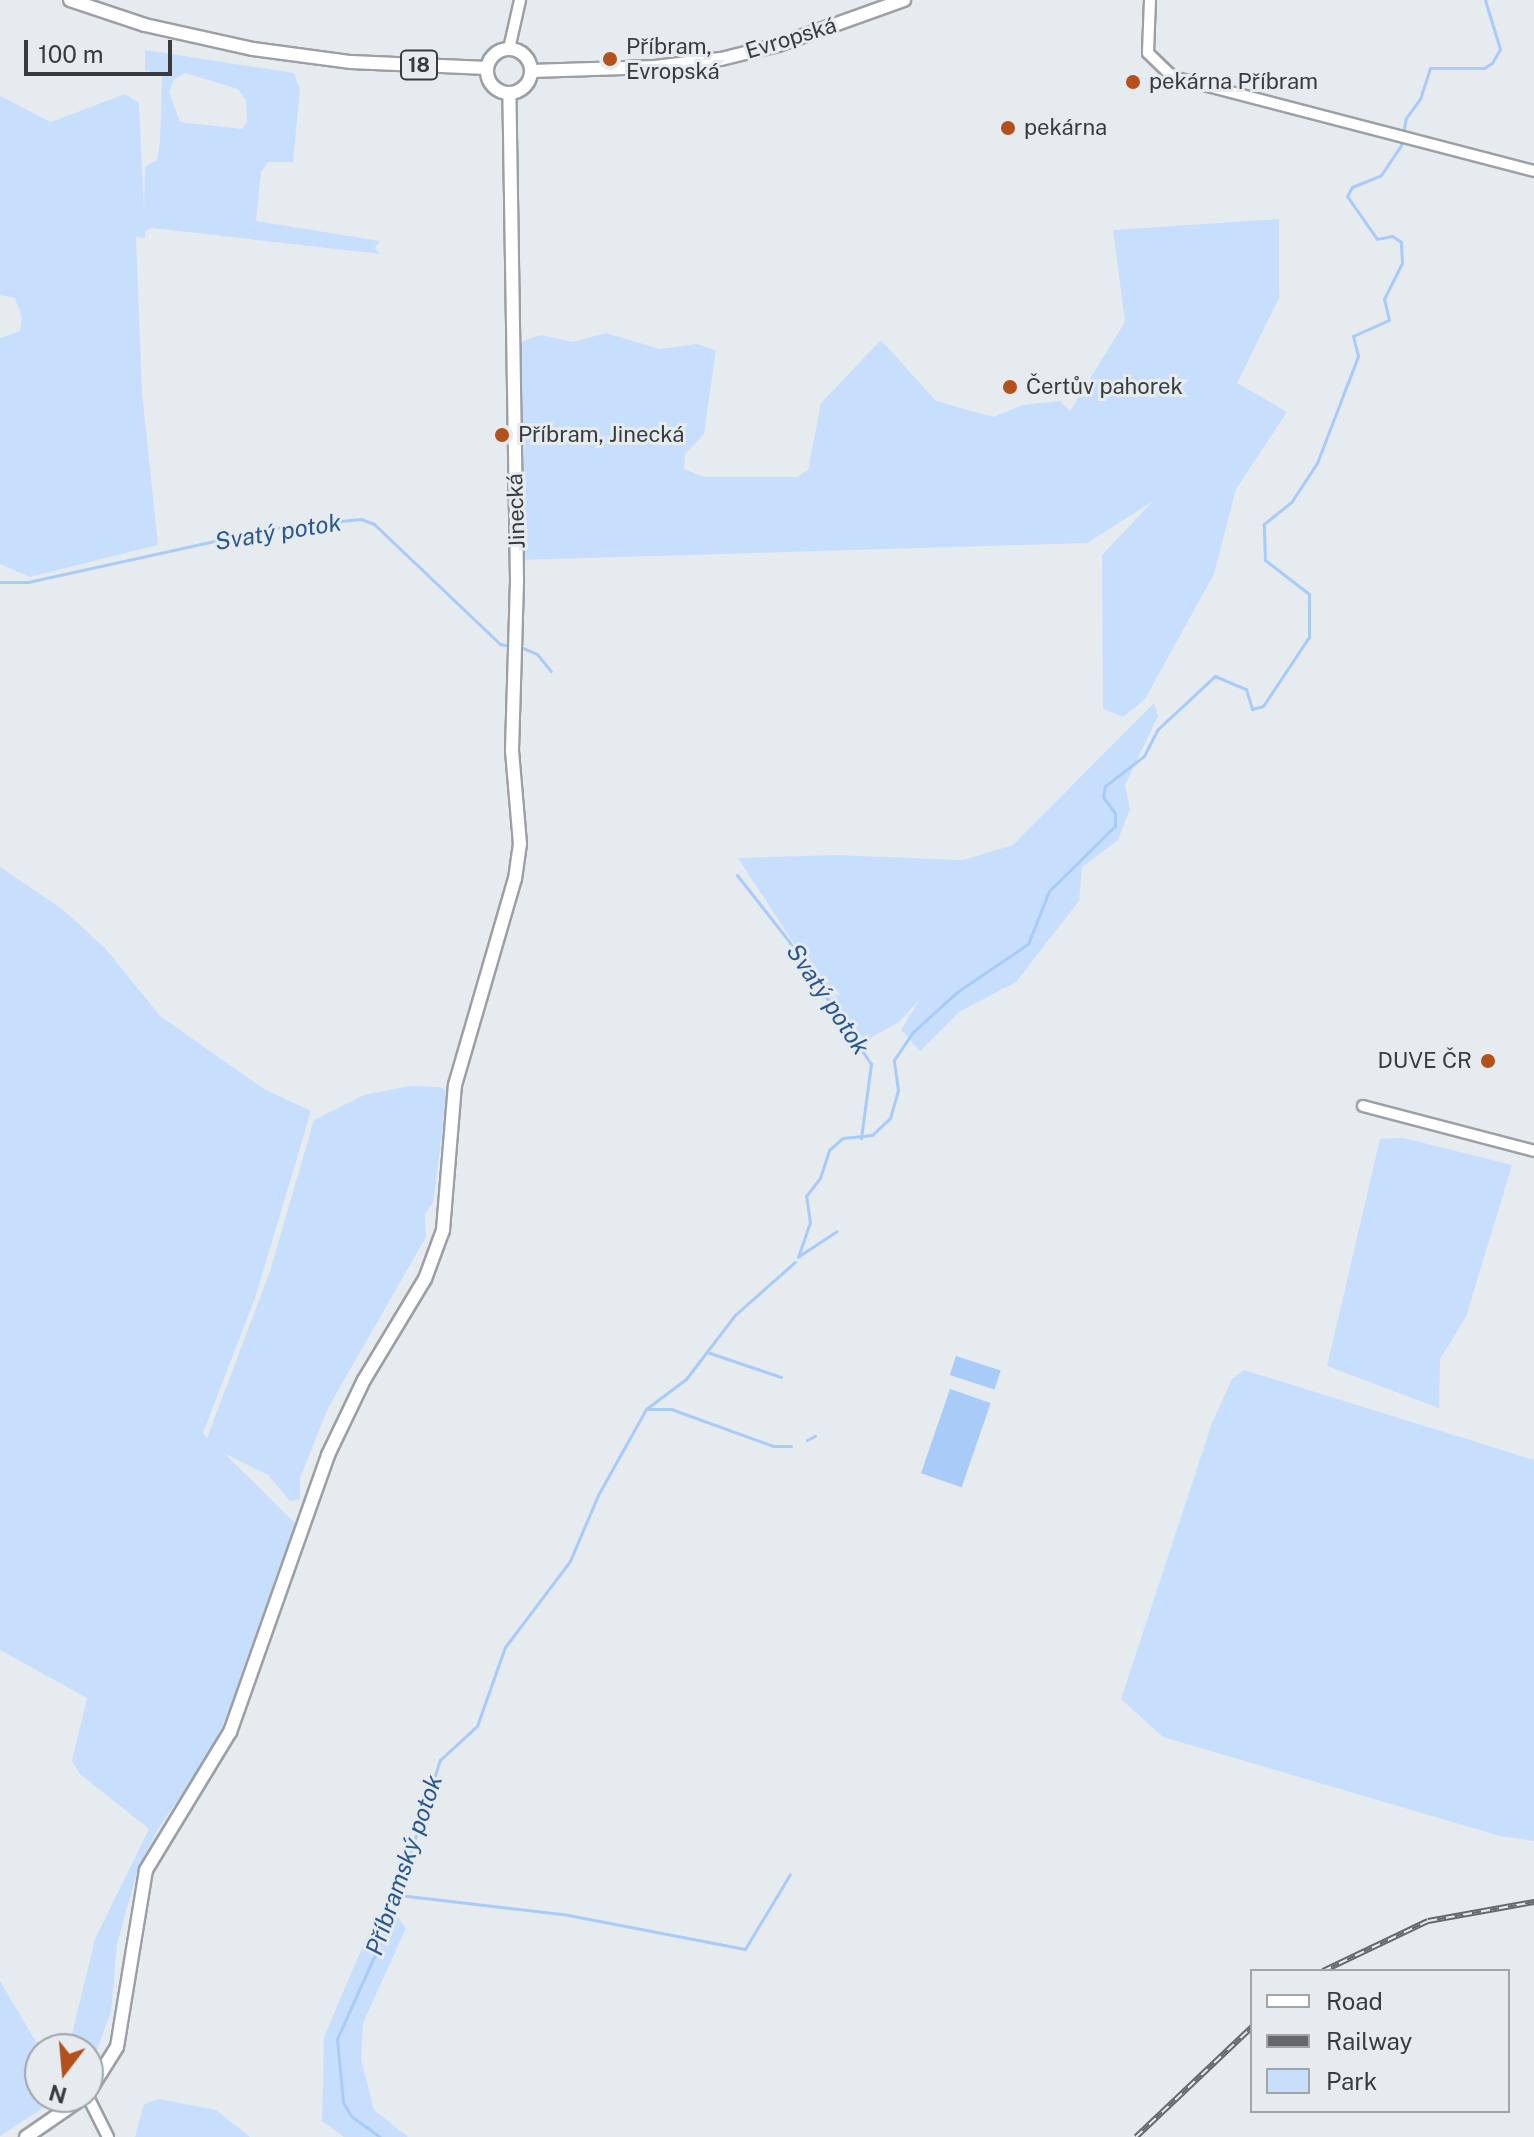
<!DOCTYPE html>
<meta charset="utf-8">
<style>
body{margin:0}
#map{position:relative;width:1534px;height:2137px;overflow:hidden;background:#e6ebf0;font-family:"Public Sans",sans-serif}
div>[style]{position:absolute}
.green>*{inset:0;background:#c7dffd}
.water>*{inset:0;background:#a8cbf8;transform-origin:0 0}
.stream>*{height:3px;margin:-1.5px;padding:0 1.5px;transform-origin:1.5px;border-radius:1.5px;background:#a8cbf8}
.roads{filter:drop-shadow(2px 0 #9ca0a5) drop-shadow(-2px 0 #9ca0a5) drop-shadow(0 2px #9ca0a5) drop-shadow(0 -2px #9ca0a5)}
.minor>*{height:10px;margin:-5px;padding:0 5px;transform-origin:5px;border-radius:5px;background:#fff}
.major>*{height:12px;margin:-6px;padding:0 6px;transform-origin:6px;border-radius:6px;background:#fff}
.major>.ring{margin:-6px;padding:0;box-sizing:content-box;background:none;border:12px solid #fff;border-radius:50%}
.rail>*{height:6px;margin-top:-3px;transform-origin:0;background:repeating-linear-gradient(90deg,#e6ebf0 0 9px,#66686b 0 18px);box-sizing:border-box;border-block:2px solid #66686b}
.dots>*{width:22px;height:22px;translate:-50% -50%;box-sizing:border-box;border:4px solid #e6ebf0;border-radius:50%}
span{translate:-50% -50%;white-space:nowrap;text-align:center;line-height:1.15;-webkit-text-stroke:6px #e6ebf0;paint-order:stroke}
.shield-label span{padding:2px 6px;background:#e6ebf0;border:2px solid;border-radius:6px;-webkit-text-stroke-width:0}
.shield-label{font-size:20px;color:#3a3b3d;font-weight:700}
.street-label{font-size:22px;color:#3a3b3d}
.poi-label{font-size:22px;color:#3a3b3d}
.left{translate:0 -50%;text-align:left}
.right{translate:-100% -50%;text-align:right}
.water-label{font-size:24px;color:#29578e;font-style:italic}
.legend{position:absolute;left:1250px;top:1969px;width:260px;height:144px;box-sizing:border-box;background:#e6ebf0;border:2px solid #a1a5a8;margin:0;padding:10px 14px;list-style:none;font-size:24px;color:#3a3b3d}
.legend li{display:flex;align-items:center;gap:16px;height:40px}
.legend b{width:40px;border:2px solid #a1a5a8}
.north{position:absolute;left:24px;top:2033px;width:80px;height:80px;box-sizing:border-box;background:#e6ebf0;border:2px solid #a1a5a8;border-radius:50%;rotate:196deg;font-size:22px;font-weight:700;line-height:32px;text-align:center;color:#3a3b3d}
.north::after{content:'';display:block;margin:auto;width:28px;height:36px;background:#b4501b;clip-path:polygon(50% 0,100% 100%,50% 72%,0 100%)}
.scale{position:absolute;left:24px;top:40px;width:148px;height:36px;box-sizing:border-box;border:4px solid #3a3b3d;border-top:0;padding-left:10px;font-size:24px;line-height:28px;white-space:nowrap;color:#3a3b3d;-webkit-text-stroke:6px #e6ebf0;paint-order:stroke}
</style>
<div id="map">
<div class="green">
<i style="clip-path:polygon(evenodd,145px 50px,294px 73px,300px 89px,293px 162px,268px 162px,261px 172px,256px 221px,380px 241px,375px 248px,380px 254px,152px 228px,145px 231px,145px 238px,136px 237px,142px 392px,158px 545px,30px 577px,0 564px,0 338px,20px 331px,22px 317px,15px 298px,0 295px,0 96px,51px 122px,125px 94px,139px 103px,144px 211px,145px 167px,157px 160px,160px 142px,162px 76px,145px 70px,145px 50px,185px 73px,238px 89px,246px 100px,247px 122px,242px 129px,180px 122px,169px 92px,174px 79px,185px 73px)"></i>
<i style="clip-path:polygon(1279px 219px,1279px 298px,1237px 383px,1287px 412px,1236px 489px,1214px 574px,1145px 699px,1123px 717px,1103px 709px,1102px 555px,1153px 501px,1087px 543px,520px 560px,520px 342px,541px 335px,573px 342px,606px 333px,660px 349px,696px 344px,716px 350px,704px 434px,685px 454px,684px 469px,704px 477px,797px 477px,808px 470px,821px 403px,881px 340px,936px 401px,993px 417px,1023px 405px,1060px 401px,1070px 411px,1125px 322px,1113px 230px)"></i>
<i style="clip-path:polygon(1154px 703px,1158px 716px,1125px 785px,1130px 809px,1118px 840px,1082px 867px,1079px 901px,1016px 982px,959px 1012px,920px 1051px,901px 1030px,920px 999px,899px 1022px,865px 1041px,856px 1039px,738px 858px,835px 855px,963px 860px,1013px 845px)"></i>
<i style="clip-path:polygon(0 867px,62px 909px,105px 948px,160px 1016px,264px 1089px,311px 1111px,255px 1298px,203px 1433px,207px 1438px,270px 1271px,314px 1120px,364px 1095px,409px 1086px,440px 1087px,446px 1091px,446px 1102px,433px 1203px,425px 1214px,426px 1237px,328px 1408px,300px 1478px,300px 1499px,290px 1501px,268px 1475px,224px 1453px,296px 1524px,243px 1682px,209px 1754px,158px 1829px,138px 1869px,117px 1944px,111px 2011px,93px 2061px,88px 2067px,88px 2049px,40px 2049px,40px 2097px,60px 2097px,0 2136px,0 1981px,36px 2042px,64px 2041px,72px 2034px,95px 1939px,149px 1829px,80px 1774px,72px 1761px,87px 1698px,0 1650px)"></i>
<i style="clip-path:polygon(1403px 1138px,1512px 1165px,1466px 1317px,1440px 1359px,1439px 1408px,1327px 1366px,1380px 1139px)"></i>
<i style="clip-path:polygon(1244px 1370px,1534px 1460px,1534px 1841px,1500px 1836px,1163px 1737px,1121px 1699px,1212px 1423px,1232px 1379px)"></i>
<i style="clip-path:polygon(387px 1902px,406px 1928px,363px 2023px,361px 2059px,374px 2110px,408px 2137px,344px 2137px,322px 2121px,324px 2037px,372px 1924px)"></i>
<i style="clip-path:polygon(159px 2099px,216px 2110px,250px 2137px,135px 2137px,144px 2104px)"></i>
</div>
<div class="water">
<i style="left:956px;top:1356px;width:47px;height:20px;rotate:18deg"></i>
<i style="left:950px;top:1389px;width:43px;height:89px;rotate:19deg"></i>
</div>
<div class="stream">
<i style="left:0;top:582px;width:28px"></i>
<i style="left:28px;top:582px;width:251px;rotate:-12.4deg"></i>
<i style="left:273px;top:528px;width:88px;rotate:-5.8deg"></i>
<i style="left:361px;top:519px;width:14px;rotate:21deg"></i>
<i style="left:374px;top:524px;width:174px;rotate:43.6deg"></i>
<i style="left:500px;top:644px;width:10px;rotate:11deg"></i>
<i style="left:523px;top:648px;width:15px;rotate:23deg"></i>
<i style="left:537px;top:654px;width:22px;rotate:51deg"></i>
<i style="left:737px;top:875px;width:83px;rotate:51.9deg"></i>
<i style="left:788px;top:940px;width:149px;rotate:56.2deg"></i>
<i style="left:871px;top:1064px;width:75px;rotate:97.7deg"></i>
<i style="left:799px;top:1256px;width:45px;rotate:-33.3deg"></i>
<i style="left:798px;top:1257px;width:36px;rotate:-71deg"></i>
<i style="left:810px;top:1223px;width:27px;rotate:-98deg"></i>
<i style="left:806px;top:1196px;width:23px;rotate:-52deg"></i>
<i style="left:820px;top:1178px;width:29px;rotate:-72deg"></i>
<i style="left:829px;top:1150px;width:18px;rotate:-41deg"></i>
<i style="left:843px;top:1138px;width:29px;rotate:-6deg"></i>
<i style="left:872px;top:1135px;width:25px;rotate:-43deg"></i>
<i style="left:890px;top:1118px;width:29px;rotate:-74deg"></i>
<i style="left:898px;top:1090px;width:30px;rotate:-98deg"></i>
<i style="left:894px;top:1060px;width:34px;rotate:-56deg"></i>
<i style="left:913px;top:1032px;width:59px;rotate:-42.3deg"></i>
<i style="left:957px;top:992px;width:86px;rotate:-34.1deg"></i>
<i style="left:1028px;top:944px;width:57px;rotate:-68.4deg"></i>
<i style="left:1049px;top:891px;width:93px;rotate:-44.6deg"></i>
<i style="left:1115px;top:826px;width:13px;rotate:-90deg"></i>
<i style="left:1115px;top:813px;width:20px;rotate:-127deg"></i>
<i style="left:1103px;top:797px;width:11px;rotate:-80deg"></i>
<i style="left:1105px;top:786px;width:49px;rotate:-37.6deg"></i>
<i style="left:1144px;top:756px;width:30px;rotate:-63deg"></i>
<i style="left:1158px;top:729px;width:78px;rotate:-42.9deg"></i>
<i style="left:1215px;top:676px;width:34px;rotate:23deg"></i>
<i style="left:1246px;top:689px;width:21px;rotate:73deg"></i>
<i style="left:1252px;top:709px;width:11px;rotate:-15deg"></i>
<i style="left:1263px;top:706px;width:83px;rotate:-56.3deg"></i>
<i style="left:1309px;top:637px;width:43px;rotate:-90deg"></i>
<i style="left:1309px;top:594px;width:56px;rotate:-142.3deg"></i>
<i style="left:1265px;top:560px;width:36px;rotate:-92deg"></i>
<i style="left:1264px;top:524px;width:36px;rotate:-39deg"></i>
<i style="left:1292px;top:501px;width:45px;rotate:-56.7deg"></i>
<i style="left:1317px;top:463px;width:115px;rotate:-69deg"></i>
<i style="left:1358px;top:356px;width:21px;rotate:-104deg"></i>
<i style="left:1353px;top:336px;width:39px;rotate:-24deg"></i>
<i style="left:1389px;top:320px;width:22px;rotate:-103deg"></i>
<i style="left:1384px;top:299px;width:40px;rotate:-63.4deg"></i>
<i style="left:1402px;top:263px;width:21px;rotate:-93deg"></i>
<i style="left:1401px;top:242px;width:11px;rotate:-146deg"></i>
<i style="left:1392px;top:236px;width:15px;rotate:169deg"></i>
<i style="left:1377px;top:239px;width:52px;rotate:-124.9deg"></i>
<i style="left:1347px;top:196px;width:10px;rotate:-61deg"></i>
<i style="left:1352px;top:187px;width:31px;rotate:-22deg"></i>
<i style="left:1381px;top:175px;width:36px;rotate:-56deg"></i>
<i style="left:1401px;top:145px;width:27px;rotate:-80deg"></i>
<i style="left:1406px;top:118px;width:24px;rotate:-54deg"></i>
<i style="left:1420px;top:99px;width:33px;rotate:-72deg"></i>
<i style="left:1430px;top:68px;width:54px"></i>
<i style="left:1484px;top:68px;width:9px;rotate:-32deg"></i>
<i style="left:1492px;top:63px;width:16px;rotate:-60deg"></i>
<i style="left:1500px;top:49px;width:51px;rotate:-107deg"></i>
<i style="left:707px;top:1352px;width:78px;rotate:18.7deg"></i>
<i style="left:647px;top:1409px;width:24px"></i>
<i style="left:671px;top:1409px;width:109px;rotate:19.9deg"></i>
<i style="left:773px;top:1446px;width:18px"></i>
<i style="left:807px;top:1440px;width:9px;rotate:-27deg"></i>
<i style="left:399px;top:1895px;width:170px;rotate:6.7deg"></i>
<i style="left:568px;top:1915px;width:180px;rotate:10.9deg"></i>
<i style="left:745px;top:1949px;width:87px;rotate:-59deg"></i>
<i style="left:380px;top:2137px;width:36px;rotate:-144deg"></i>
<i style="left:351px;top:2116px;width:16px;rotate:-120deg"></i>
<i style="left:343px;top:2102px;width:63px;rotate:-95.4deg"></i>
<i style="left:337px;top:2039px;width:117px;rotate:-65.8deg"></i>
<i style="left:385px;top:1932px;width:181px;rotate:-72.3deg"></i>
<i style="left:440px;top:1760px;width:50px;rotate:-42.6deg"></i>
<i style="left:477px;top:1726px;width:84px;rotate:-70.5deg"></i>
<i style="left:505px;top:1647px;width:108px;rotate:-52.9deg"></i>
<i style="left:570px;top:1561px;width:72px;rotate:-67deg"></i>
<i style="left:598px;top:1495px;width:98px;rotate:-60.8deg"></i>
<i style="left:646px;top:1409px;width:50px;rotate:-36.9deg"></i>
<i style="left:686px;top:1379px;width:81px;rotate:-52.6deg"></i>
<i style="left:735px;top:1315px;width:80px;rotate:-41.5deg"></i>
</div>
<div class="roads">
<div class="minor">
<i style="left:1150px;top:0;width:53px;rotate:92.2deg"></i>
<i style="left:1148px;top:53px;width:35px;rotate:44deg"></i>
<i style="left:1173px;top:77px;width:373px;rotate:14.6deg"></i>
<i style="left:509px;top:49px;width:50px;rotate:-77.3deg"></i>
<i style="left:1363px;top:1106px;width:177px;rotate:14.7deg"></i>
<i style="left:88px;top:2097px;width:45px;rotate:63.4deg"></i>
</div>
<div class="major">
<i style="left:70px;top:0;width:79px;rotate:18.4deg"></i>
<i style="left:145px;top:25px;width:111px;rotate:12.5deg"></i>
<i style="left:253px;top:49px;width:99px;rotate:7.6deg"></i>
<i style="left:351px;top:62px;width:136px;rotate:2.5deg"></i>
<i class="ring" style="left:487px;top:49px;width:32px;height:32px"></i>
<i style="left:531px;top:71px;width:124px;rotate:-1.8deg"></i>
<i style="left:655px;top:67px;width:66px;rotate:-6.9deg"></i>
<i style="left:721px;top:59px;width:59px;rotate:-13.8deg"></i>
<i style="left:778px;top:45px;width:134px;rotate:-19.7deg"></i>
<i style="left:88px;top:2093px;width:54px;rotate:-57.8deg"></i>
<i style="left:117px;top:2047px;width:179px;rotate:-80.7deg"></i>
<i style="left:146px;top:1870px;width:162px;rotate:-58.7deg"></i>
<i style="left:230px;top:1732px;width:294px;rotate:-70.5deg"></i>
<i style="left:328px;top:1455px;width:83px;rotate:-64.4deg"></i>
<i style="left:364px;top:1380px;width:118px;rotate:-58.9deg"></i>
<i style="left:425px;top:1279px;width:52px;rotate:-69.8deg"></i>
<i style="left:443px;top:1230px;width:145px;rotate:-85.3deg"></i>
<i style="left:455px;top:1085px;width:215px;rotate:-73.8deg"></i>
<i style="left:515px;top:879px;width:35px;rotate:-82deg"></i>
<i style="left:520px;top:844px;width:94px;rotate:-94.9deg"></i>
<i style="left:512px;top:750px;width:171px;rotate:-88.3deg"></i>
<i style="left:517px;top:579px;width:486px;rotate:-90.9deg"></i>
<i style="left:26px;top:2137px;width:70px;rotate:-34.6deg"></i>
</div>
</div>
<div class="rail">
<i style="left:1323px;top:1971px;width:116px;rotate:-25.5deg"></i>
<i style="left:1428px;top:1921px;width:108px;rotate:-10.2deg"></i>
<i style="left:1136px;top:2137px;width:160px;rotate:-43.5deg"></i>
</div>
<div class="dots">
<i style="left:610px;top:59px;background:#b4501b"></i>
<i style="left:1133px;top:82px;background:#b4501b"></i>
<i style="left:1008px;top:128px;background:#b4501b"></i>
<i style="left:1010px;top:387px;background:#b4501b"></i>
<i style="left:502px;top:435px;background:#b4501b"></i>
<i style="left:1488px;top:1061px;background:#b4501b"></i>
</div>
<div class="shield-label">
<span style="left:419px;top:65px">18</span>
</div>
<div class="street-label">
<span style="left:791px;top:38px;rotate:-17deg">Evropská</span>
<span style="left:516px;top:511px;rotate:-92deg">Jinecká</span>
</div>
<div class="poi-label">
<span class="left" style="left:626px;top:59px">Příbram,<br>Evropská</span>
<span class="left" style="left:1149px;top:82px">pekárna Příbram</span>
<span class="left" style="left:1024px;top:128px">pekárna</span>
<span class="left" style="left:1026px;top:387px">Čertův pahorek</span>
<span class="left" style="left:518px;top:435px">Příbram, Jinecká</span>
<span class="right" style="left:1472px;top:1061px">DUVE ČR</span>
</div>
<div class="water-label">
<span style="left:278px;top:532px;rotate:-9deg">Svatý potok</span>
<span style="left:828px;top:999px;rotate:56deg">Svatý potok</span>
<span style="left:404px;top:1865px;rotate:-71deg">Příbramský potok</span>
</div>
<ul class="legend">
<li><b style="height:10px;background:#fff"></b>Road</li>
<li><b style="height:10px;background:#66686b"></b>Railway</li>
<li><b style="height:22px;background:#c7dffd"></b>Park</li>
</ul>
<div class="north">N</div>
<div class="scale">100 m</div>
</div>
